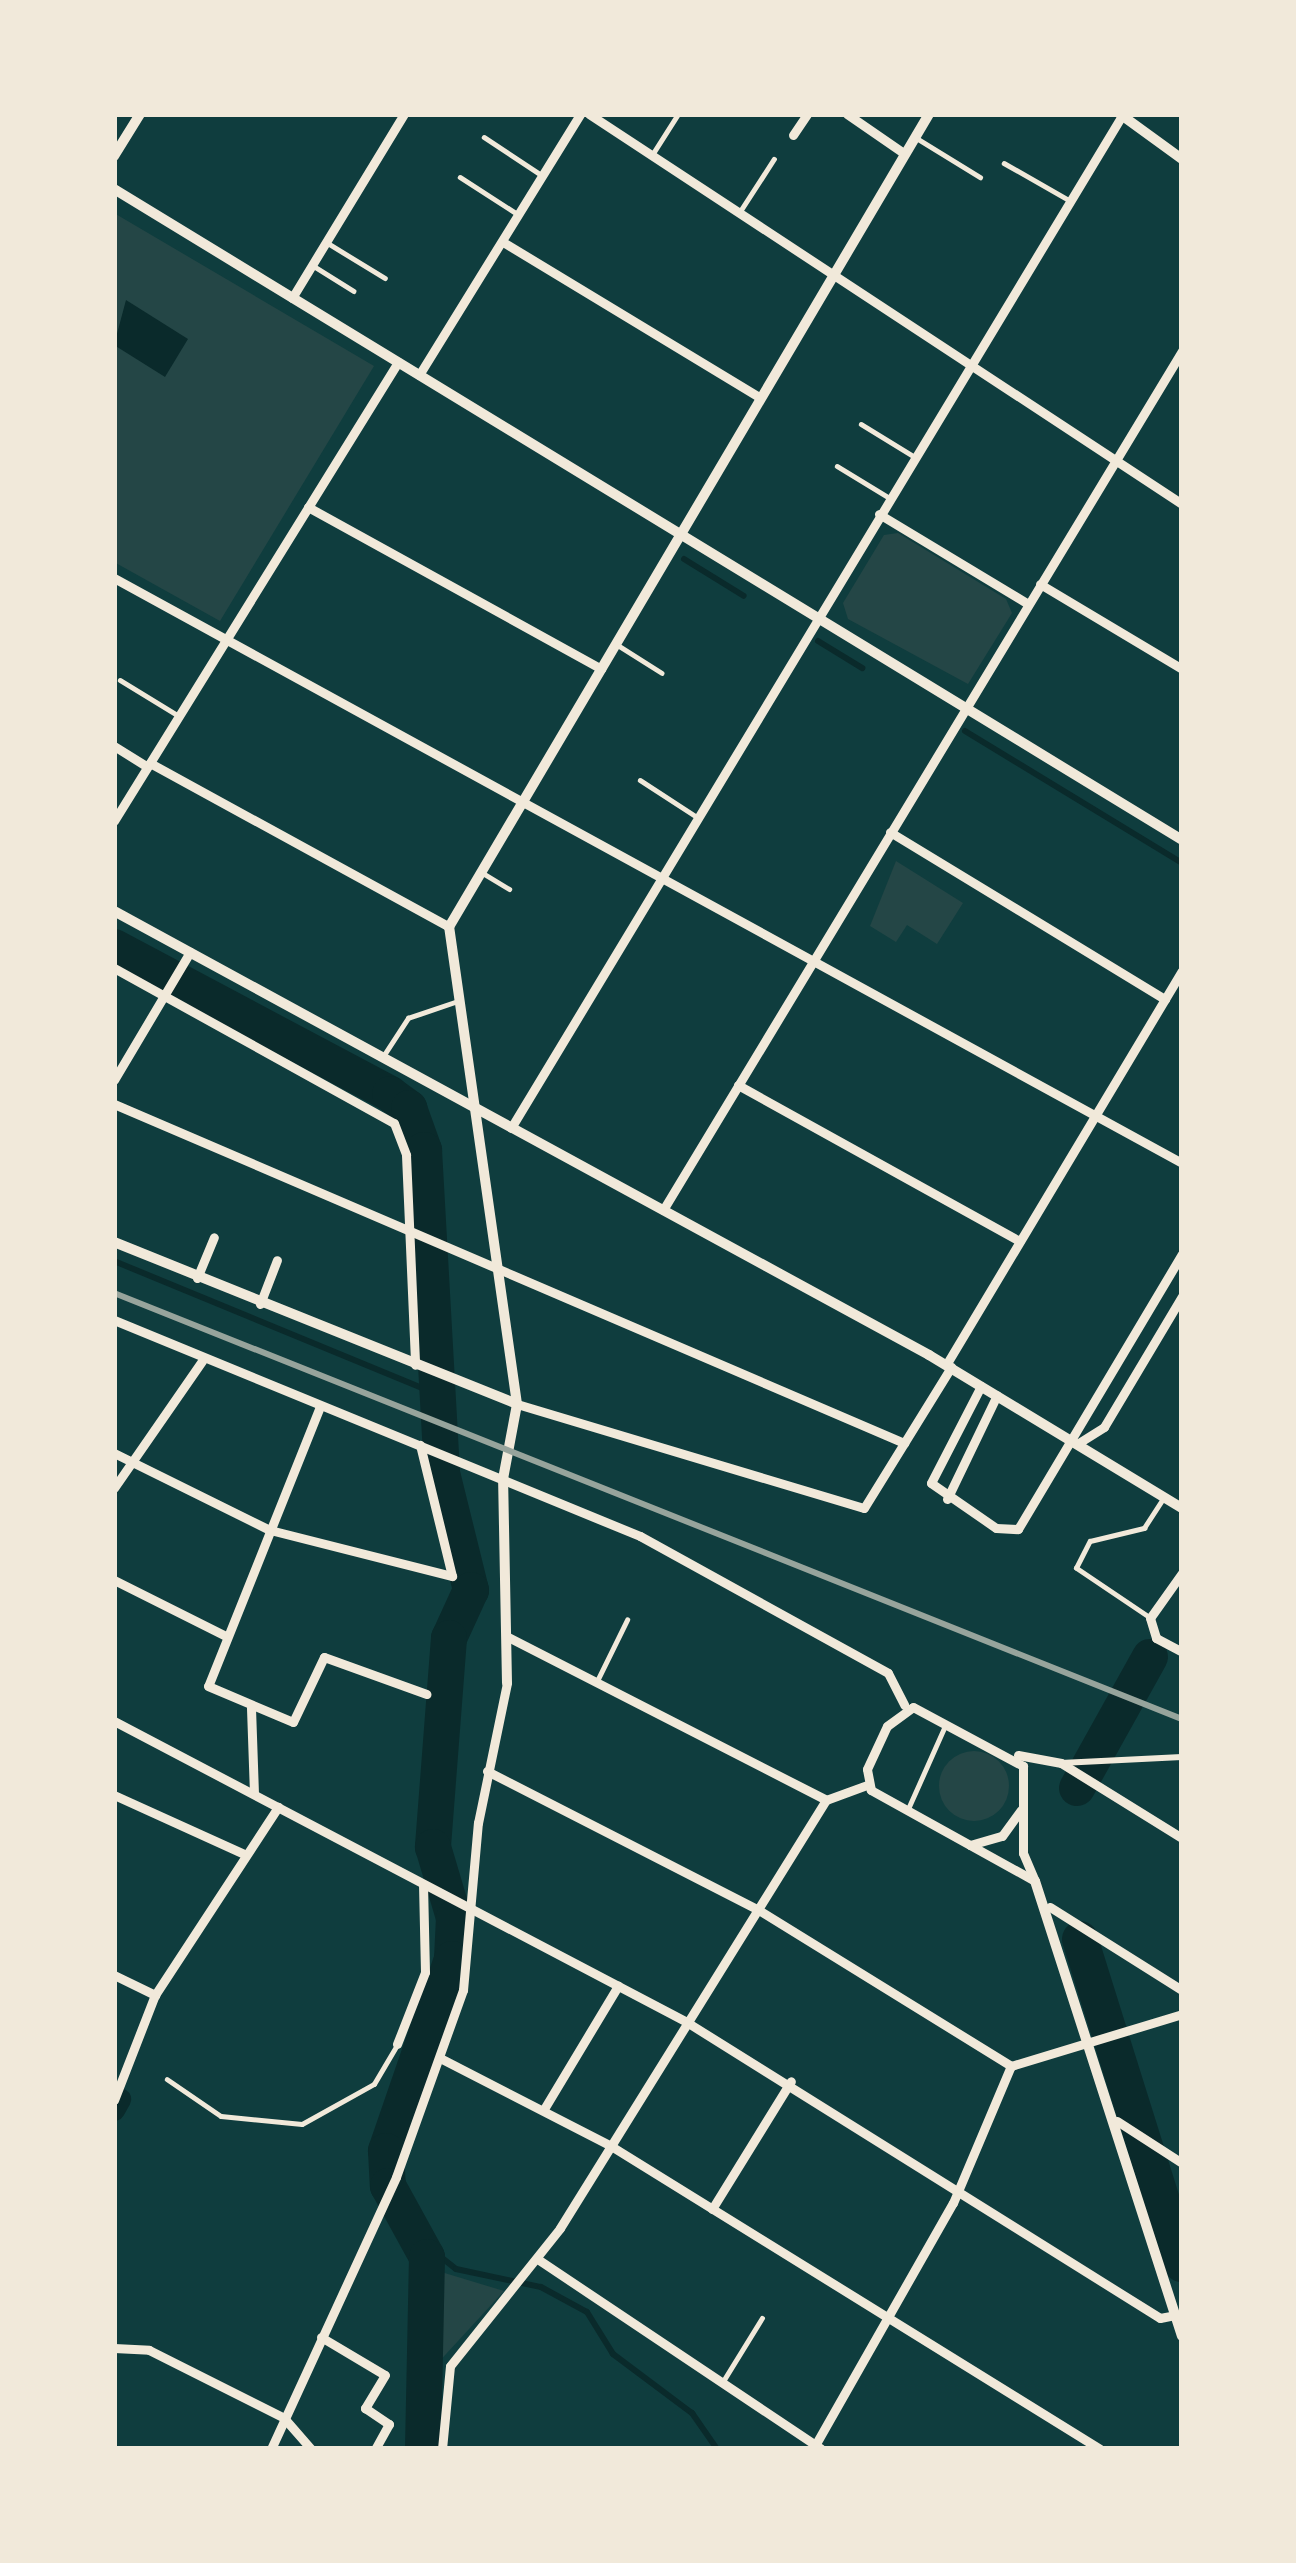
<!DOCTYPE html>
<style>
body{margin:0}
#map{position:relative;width:1296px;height:2563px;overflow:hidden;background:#0f3d3e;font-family:Montserrat,sans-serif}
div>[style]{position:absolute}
.green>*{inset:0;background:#244646}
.round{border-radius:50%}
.water>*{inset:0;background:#0a2a2b}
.stream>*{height:6px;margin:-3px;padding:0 3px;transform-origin:3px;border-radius:3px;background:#0a2a2b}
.canal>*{height:21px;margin:-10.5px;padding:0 10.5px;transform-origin:10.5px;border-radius:10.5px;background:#0a2a2b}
.river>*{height:36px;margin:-18px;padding:0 18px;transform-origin:18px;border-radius:18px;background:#0a2a2b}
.service>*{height:4.5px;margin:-2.25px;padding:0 2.25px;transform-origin:2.25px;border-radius:2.25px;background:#f1e9da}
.pedestrian>*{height:6px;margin:-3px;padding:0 3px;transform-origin:3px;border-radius:3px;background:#f1e9da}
.minor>*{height:9px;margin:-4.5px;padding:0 4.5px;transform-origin:4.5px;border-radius:4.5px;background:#f1e9da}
.tertiary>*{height:10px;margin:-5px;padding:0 5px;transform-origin:5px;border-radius:5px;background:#f1e9da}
.rail>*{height:6px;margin:-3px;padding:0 3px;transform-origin:3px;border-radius:3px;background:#97a49c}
span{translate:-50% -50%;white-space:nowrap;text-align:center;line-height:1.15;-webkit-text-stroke:12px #f1e9da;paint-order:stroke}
.frame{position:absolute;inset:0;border:117px solid #f1e9da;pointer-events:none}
</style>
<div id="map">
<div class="green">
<i style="clip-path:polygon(114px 213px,374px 366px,220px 621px,114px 562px)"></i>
<i style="clip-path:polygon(898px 533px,1006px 599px,1012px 613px,968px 684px,848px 619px,843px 603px,884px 535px)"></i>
<i style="clip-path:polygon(896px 861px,963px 903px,937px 944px,907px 925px,896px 942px,870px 926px)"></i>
<i class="round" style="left:939px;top:1751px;width:70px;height:70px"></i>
<i style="clip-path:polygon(438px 2271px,504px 2291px,435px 2366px)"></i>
</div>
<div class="water">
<i style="clip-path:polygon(126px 300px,188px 339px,165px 377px,114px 345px)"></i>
</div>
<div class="stream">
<i style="left:684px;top:559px;width:70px;rotate:31.7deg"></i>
<i style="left:818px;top:641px;width:52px;rotate:31.5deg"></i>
<i style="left:965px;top:731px;width:254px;rotate:31.3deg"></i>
<i style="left:114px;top:1261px;width:349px;rotate:22.4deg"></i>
<i style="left:412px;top:2234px;width:56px;rotate:38.5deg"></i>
<i style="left:456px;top:2269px;width:87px;rotate:12deg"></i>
<i style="left:541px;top:2287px;width:52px;rotate:28.5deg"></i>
<i style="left:587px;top:2312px;width:49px;rotate:58.2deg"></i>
<i style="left:613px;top:2354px;width:99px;rotate:36.8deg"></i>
<i style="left:692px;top:2413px;width:44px;rotate:55.2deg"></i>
</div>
<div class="canal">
<i style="left:114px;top:2110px;width:13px;rotate:-61deg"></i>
</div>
<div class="river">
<i style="left:114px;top:947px;width:313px;rotate:28deg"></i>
<i style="left:390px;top:1094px;width:24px;rotate:36deg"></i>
<i style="left:409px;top:1108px;width:45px;rotate:70.3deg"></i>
<i style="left:424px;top:1150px;width:324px;rotate:86.8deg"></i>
<i style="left:442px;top:1473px;width:121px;rotate:76.1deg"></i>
<i style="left:471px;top:1590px;width:53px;rotate:114.6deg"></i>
<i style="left:449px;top:1638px;width:210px;rotate:94.4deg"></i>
<i style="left:433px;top:1847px;width:74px;rotate:73.5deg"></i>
<i style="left:454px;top:1918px;width:41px;rotate:92.8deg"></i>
<i style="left:452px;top:1959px;width:203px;rotate:109deg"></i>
<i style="left:386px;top:2151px;width:35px;rotate:87deg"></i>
<i style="left:388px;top:2186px;width:81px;rotate:61.2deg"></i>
<i style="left:427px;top:2257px;width:192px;rotate:91.2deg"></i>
<i style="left:1077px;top:1788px;width:150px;rotate:-60.9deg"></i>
<i style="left:1080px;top:1939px;width:341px;rotate:72.6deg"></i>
</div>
<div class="service">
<i style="left:484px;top:137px;width:71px;rotate:33.5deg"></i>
<i style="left:918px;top:139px;width:73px;rotate:31.5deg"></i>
<i style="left:652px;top:155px;width:49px;rotate:-57.6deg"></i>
<i style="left:1004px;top:163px;width:73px;rotate:29.7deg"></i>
<i style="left:460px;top:177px;width:70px;rotate:32.8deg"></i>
<i style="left:739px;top:213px;width:64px;rotate:-57.1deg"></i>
<i style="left:326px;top:242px;width:69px;rotate:31.4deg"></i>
<i style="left:312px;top:265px;width:49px;rotate:31.8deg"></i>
<i style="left:861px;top:424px;width:63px;rotate:31.4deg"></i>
<i style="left:837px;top:466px;width:60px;rotate:31.3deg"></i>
<i style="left:616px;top:644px;width:54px;rotate:32.2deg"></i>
<i style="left:120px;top:680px;width:66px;rotate:31.3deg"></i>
<i style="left:640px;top:780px;width:68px;rotate:33deg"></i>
<i style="left:481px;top:872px;width:33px;rotate:31deg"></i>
<i style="left:384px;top:1055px;width:44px;rotate:-57deg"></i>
<i style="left:408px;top:1018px;width:53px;rotate:-18.8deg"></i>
<i style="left:1150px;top:1618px;width:89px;rotate:-146deg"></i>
<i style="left:1076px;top:1568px;width:30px;rotate:-63deg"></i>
<i style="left:1090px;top:1541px;width:56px;rotate:-13.5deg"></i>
<i style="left:1144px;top:1528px;width:37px;rotate:-57deg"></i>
<i style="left:598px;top:1679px;width:66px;rotate:-63.8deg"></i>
<i style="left:908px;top:1809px;width:91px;rotate:-66deg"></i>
<i style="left:167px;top:2079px;width:65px;rotate:34.4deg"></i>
<i style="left:221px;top:2116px;width:81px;rotate:5.6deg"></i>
<i style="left:302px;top:2124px;width:82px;rotate:-29.1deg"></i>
<i style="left:374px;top:2084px;width:45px;rotate:-59.5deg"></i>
<i style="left:722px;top:2383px;width:76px;rotate:-58.4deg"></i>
</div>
<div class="pedestrian">
<i style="left:1061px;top:1763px;width:121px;rotate:-2.8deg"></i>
</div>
<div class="minor">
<i style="left:589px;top:114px;width:710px;rotate:33.33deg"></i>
<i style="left:847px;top:114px;width:70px;rotate:34.6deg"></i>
<i style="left:793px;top:135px;width:25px;rotate:-56deg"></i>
<i style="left:503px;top:242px;width:301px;rotate:31.2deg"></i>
<i style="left:292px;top:298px;width:215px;rotate:-58.7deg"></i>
<i style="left:419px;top:375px;width:307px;rotate:-58.3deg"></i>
<i style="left:308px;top:507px;width:335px;rotate:28.9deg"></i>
<i style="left:879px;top:514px;width:174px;rotate:31.1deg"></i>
<i style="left:114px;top:578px;width:1218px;rotate:28.71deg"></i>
<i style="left:1040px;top:584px;width:165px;rotate:30.9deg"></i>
<i style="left:114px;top:746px;width:39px;rotate:32deg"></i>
<i style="left:150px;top:763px;width:341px;rotate:28.7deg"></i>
<i style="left:114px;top:821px;width:540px;rotate:-58.25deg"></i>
<i style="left:890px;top:832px;width:322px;rotate:31.3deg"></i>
<i style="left:114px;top:968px;width:320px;rotate:29deg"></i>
<i style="left:394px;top:1123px;width:34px;rotate:69deg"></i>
<i style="left:406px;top:1155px;width:210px;rotate:87.5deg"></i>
<i style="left:114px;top:1080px;width:149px;rotate:-59.3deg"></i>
<i style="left:738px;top:1085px;width:322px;rotate:29deg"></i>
<i style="left:114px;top:1104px;width:860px;rotate:23.22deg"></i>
<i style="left:511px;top:1128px;width:1184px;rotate:-58.89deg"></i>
<i style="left:663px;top:1210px;width:1004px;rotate:-58.86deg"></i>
<i style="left:197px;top:1278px;width:44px;rotate:-67.5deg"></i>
<i style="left:260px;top:1304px;width:47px;rotate:-68.9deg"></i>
<i style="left:114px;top:1320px;width:569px;rotate:22.33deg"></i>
<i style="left:640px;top:1536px;width:283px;rotate:28.9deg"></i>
<i style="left:888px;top:1673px;width:36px;rotate:63deg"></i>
<i style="left:946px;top:1365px;width:459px;rotate:-59.1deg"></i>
<i style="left:981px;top:1386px;width:109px;rotate:117.3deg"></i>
<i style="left:931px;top:1483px;width:79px;rotate:34.7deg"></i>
<i style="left:996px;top:1528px;width:22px;rotate:3deg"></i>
<i style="left:1018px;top:1529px;width:320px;rotate:-59.2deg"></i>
<i style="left:517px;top:1404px;width:362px;rotate:16.7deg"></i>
<i style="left:864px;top:1508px;width:166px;rotate:-58.3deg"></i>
<i style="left:319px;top:1409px;width:298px;rotate:111.8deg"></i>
<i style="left:208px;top:1686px;width:92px;rotate:23deg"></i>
<i style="left:293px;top:1722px;width:72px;rotate:-64.5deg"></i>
<i style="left:324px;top:1657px;width:109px;rotate:19.9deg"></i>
<i style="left:1077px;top:1444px;width:32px;rotate:-32deg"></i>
<i style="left:1104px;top:1427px;width:152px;rotate:-59.2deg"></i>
<i style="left:114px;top:1453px;width:174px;rotate:26.3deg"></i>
<i style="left:270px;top:1530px;width:188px;rotate:14.2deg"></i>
<i style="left:452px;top:1576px;width:135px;rotate:-103.7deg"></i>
<i style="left:114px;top:1488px;width:155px;rotate:-55.3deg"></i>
<i style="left:947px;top:1499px;width:115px;rotate:-64.3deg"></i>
<i style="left:1182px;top:1573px;width:55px;rotate:125.4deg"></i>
<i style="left:1150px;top:1618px;width:21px;rotate:73deg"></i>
<i style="left:1156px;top:1638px;width:30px;rotate:28deg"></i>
<i style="left:114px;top:1580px;width:125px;rotate:26.6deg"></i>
<i style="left:508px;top:1637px;width:357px;rotate:27.1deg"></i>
<i style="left:913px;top:1707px;width:125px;rotate:28.2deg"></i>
<i style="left:1023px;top:1766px;width:87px;rotate:90deg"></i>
<i style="left:1023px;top:1853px;width:30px;rotate:67deg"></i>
<i style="left:1035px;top:1881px;width:188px;rotate:-151deg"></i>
<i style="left:871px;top:1790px;width:21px;rotate:-101deg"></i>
<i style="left:867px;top:1769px;width:47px;rotate:-65.1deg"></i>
<i style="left:887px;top:1726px;width:32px;rotate:-36deg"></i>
<i style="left:251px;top:1708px;width:86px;rotate:88deg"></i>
<i style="left:114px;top:1721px;width:645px;rotate:27.72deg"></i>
<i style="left:685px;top:2021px;width:560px;rotate:32.02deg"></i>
<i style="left:1160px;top:2318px;width:15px;rotate:-11deg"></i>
<i style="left:1018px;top:1755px;width:44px;rotate:10.5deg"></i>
<i style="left:1061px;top:1763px;width:142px;rotate:31.8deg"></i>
<i style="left:487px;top:1771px;width:303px;rotate:27.1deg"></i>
<i style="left:757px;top:1909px;width:299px;rotate:31.7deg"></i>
<i style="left:1011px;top:2066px;width:179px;rotate:-16.9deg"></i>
<i style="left:114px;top:1795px;width:145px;rotate:24.4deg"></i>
<i style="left:970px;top:1845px;width:33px;rotate:-16deg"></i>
<i style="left:1002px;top:1836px;width:32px;rotate:-54deg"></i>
<i style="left:1050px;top:1907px;width:156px;rotate:32.2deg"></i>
<i style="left:114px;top:1975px;width:46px;rotate:26deg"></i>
<i style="left:155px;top:1995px;width:225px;rotate:-56.8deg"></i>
<i style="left:397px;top:2044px;width:77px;rotate:-68.7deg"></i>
<i style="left:425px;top:1972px;width:87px;rotate:-91.3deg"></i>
<i style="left:440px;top:2058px;width:192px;rotate:27.2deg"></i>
<i style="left:611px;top:2146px;width:575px;rotate:31.78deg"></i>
<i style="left:114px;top:2100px;width:113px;rotate:-68.7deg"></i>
<i style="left:544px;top:2109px;width:144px;rotate:-59deg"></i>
<i style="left:1117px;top:2121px;width:77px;rotate:32.9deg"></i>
<i style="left:712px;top:2209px;width:150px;rotate:-58.3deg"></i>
<i style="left:539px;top:2260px;width:339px;rotate:33.8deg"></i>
<i style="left:321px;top:2337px;width:74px;rotate:30.7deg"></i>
<i style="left:385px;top:2375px;width:39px;rotate:121deg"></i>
<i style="left:365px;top:2408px;width:29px;rotate:34deg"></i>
<i style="left:389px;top:2424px;width:29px;rotate:119deg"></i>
<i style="left:114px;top:2348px;width:35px;rotate:3deg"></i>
<i style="left:149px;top:2350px;width:151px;rotate:26.7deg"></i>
<i style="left:284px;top:2418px;width:41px;rotate:48.9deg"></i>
<i style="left:271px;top:2449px;width:299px;rotate:-65.3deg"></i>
<i style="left:396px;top:2177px;width:199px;rotate:-70.3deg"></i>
<i style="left:463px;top:1990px;width:168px;rotate:-84.9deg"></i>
<i style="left:478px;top:1823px;width:143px;rotate:-78.3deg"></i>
<i style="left:442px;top:2449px;width:83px;rotate:-84.5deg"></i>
<i style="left:450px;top:2366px;width:176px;rotate:-51.4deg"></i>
<i style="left:560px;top:2228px;width:504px;rotate:-58.14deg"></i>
<i style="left:826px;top:1800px;width:44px;rotate:-20.1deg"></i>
<i style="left:813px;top:2449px;width:283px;rotate:-60.4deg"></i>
<i style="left:953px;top:2203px;width:149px;rotate:-67.1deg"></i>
</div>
<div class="tertiary">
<i style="left:1120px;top:114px;width:77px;rotate:36deg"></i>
<i style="left:114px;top:156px;width:49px;rotate:-58.2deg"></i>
<i style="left:114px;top:189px;width:1251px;rotate:31.36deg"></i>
<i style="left:114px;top:911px;width:928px;rotate:28.58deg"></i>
<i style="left:929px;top:1355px;width:296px;rotate:31.2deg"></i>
<i style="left:114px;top:1242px;width:434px;rotate:21.9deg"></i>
<i style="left:507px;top:1683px;width:204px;rotate:-91.1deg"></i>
<i style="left:503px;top:1479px;width:76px;rotate:-79.4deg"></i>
<i style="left:517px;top:1404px;width:482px;rotate:-98.1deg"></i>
<i style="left:449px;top:927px;width:944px;rotate:-59.44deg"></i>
<i style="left:1035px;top:1881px;width:478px;rotate:72.1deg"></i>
</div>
<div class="rail">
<i style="left:114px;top:1293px;width:1150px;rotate:21.75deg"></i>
</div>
<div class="frame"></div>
</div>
